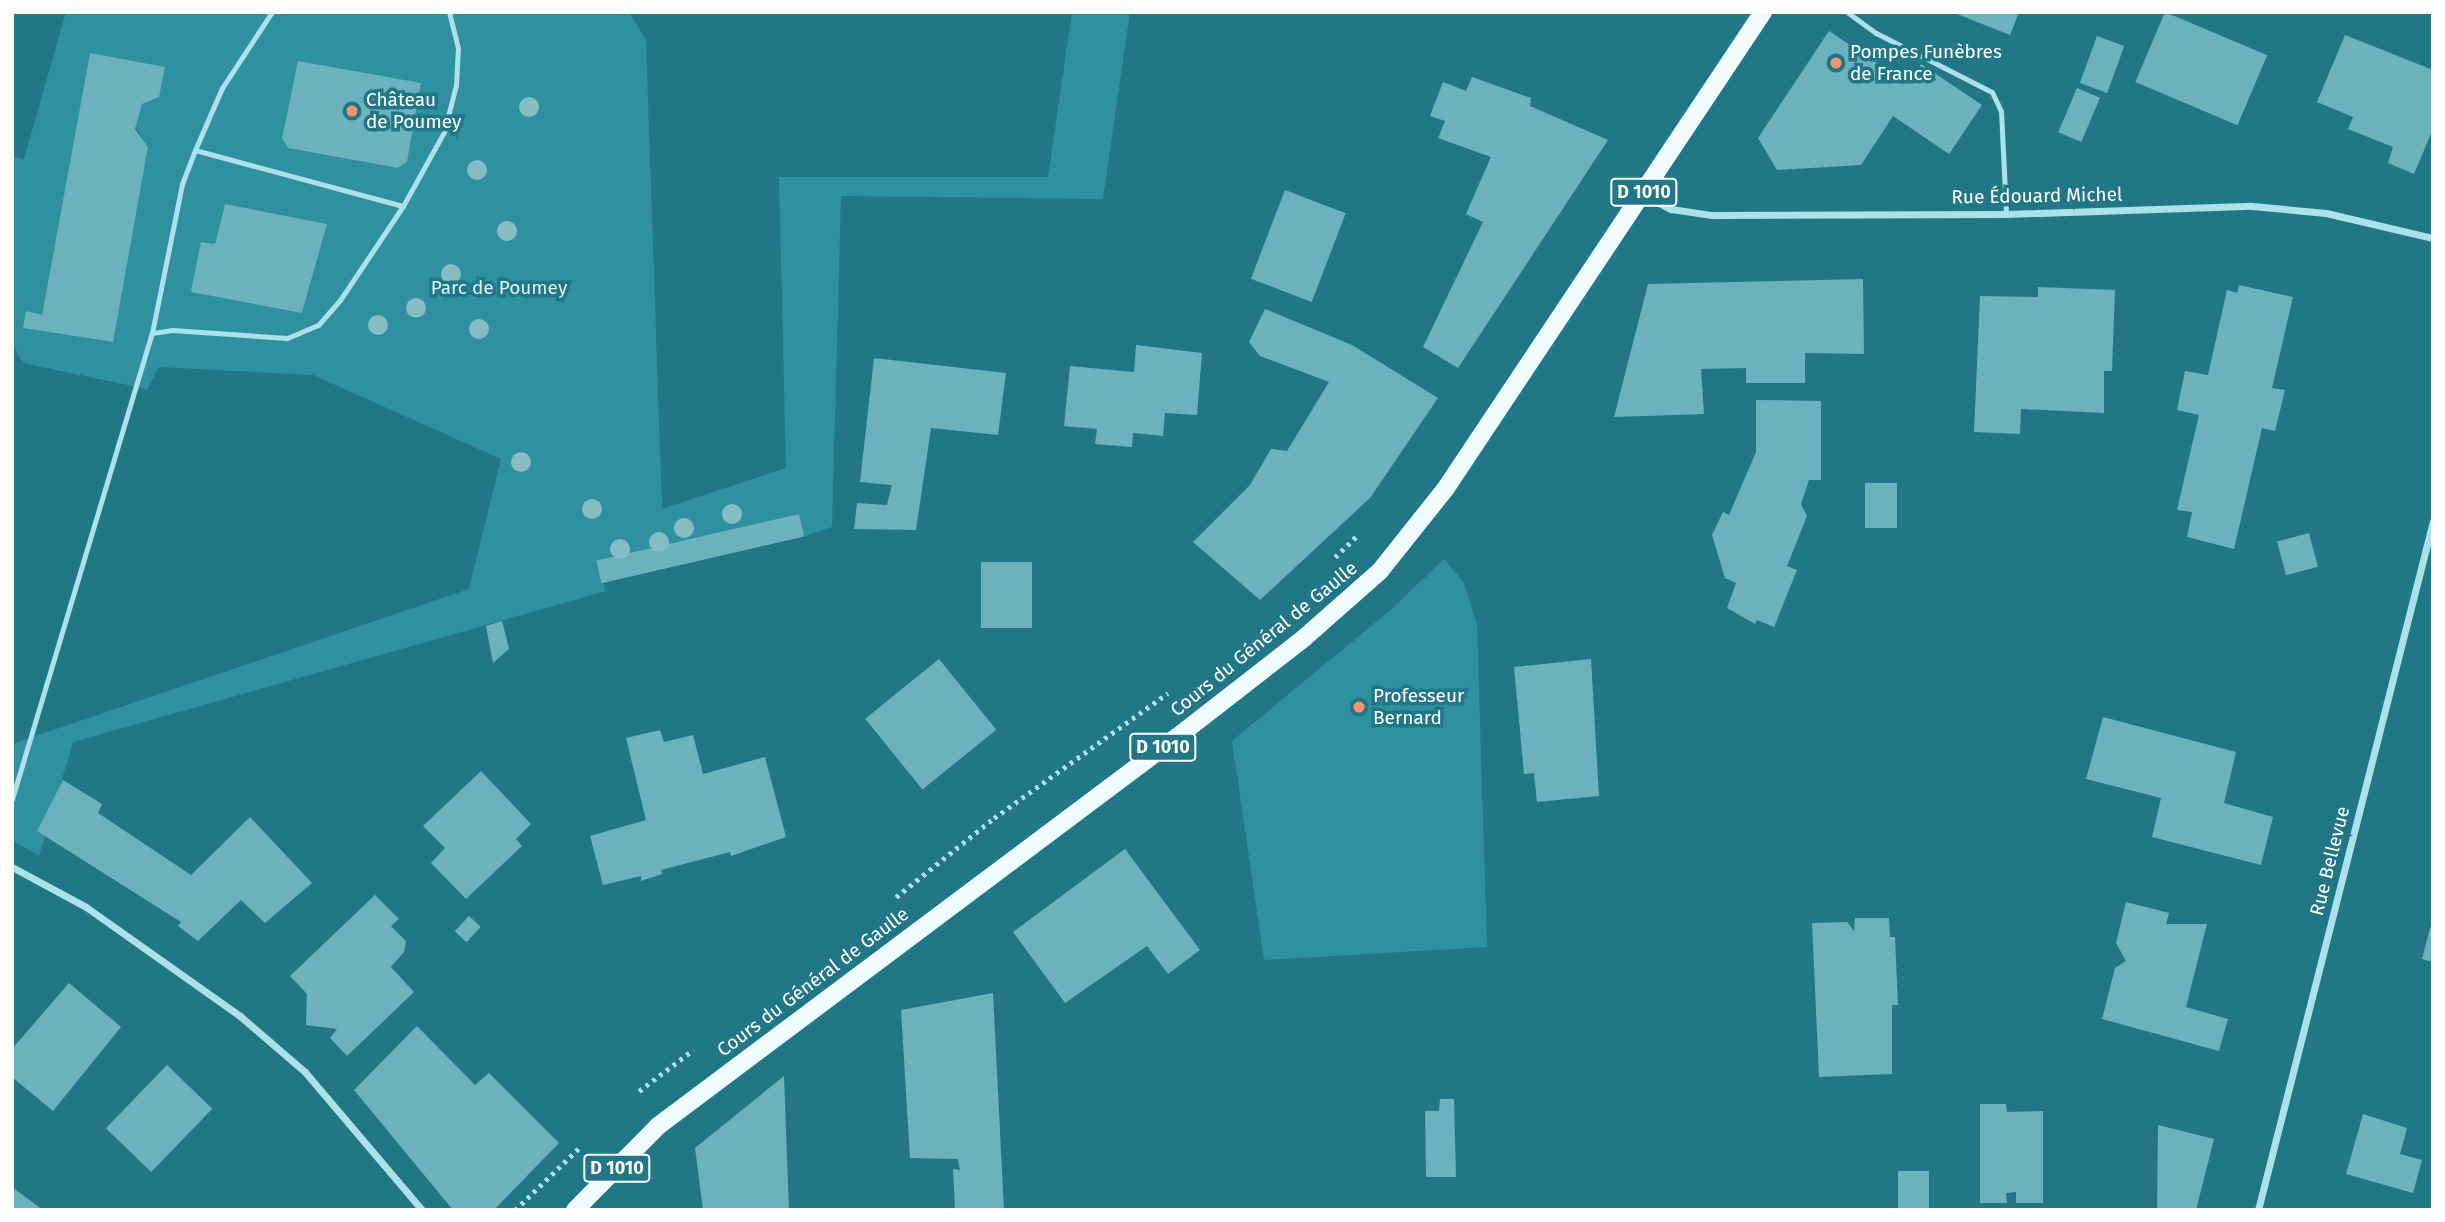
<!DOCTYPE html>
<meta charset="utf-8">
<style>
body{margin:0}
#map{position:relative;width:2445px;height:1222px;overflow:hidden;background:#227786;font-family:"Fira Sans",sans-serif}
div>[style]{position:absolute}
.green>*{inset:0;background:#2f91a0}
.building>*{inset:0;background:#6bb2bd;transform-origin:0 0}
.path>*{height:4.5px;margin-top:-2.25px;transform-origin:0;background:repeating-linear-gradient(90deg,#ace1e9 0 3.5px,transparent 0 8.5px)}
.service>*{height:5px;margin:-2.5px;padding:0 2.5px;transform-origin:2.5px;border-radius:2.5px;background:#ace1e9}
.minor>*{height:7px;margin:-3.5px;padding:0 3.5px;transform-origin:3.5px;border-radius:3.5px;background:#ace1e9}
.primary>*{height:18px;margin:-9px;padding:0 9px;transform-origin:9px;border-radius:9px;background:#effbfe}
.trees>*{width:20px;height:20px;margin:-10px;border-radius:50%;background:#87bcc5}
.dots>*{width:19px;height:19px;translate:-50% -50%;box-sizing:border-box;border:4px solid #227786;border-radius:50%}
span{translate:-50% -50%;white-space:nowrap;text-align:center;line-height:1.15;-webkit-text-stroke:7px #227786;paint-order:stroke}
.shield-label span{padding:2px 5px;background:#227786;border:2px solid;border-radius:5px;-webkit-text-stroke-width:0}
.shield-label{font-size:18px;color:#fff;font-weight:700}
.poi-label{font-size:19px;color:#fff}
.left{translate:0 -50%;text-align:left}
.street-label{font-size:19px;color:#fff}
.park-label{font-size:19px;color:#d9f5f9}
.frame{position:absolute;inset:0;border:14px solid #fff;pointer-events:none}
</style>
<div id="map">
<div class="green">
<i style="clip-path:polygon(evenodd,66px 12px,629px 12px,646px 40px,662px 509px,786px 468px,779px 177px,1048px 177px,1072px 12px,1130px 12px,1103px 199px,841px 196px,832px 527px,804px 536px,798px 514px,599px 570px,606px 591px,73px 742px,60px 786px,37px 831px,45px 836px,39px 856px,12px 840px,12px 744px,469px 589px,501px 459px,313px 375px,159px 367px,147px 389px,23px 363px,12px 342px,12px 157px,24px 159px,66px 12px,90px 53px,148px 147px,112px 342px,23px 328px,26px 312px,42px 315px,90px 53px,66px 12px,298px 62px,420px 83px,407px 162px,398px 168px,288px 148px,282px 138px,298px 62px,66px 12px,225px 204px,327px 224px,302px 313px,201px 242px,215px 244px,225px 204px)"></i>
<i style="clip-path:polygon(1444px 559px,1464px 583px,1477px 625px,1487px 947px,1264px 960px,1232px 741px,1387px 613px)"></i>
</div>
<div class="building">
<i style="clip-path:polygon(1952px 12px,2019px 12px,2010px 35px)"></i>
<i style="left:2165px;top:12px;width:111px;height:76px;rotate:23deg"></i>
<i style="clip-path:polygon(1829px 31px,1908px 84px,1921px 64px,1982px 105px,1949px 154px,1893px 116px,1861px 165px,1777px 170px,1758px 138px)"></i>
<i style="clip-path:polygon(2345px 35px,2433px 70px,2433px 129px,2414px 174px,2388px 163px,2393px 147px,2348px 129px,2353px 117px,2317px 102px)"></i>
<i style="left:2097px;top:36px;width:29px;height:50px;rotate:20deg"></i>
<i style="clip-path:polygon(90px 53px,165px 67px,159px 97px,142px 104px,135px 129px,148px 147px,113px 342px,23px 328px,26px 311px,42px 315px)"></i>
<i style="clip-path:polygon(298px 61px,421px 83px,407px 162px,398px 168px,288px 148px,282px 138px)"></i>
<i style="clip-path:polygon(1472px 77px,1531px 98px,1530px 106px,1608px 140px,1458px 368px,1423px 347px,1483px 222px,1466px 214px,1491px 157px,1438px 138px,1445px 121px,1430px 116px,1443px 82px,1466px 91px)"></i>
<i style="left:2077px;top:88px;width:25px;height:48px;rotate:23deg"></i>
<i style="left:1285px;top:190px;width:65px;height:95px;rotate:21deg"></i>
<i style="clip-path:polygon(225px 204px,327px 224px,302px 313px,191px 292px,201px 242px,215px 244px)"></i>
<i style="clip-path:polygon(1863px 279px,1864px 354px,1805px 353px,1805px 383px,1746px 383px,1746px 368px,1701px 369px,1704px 414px,1614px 417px,1648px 284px)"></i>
<i style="clip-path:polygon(2239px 285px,2293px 297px,2272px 388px,2285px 390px,2275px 431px,2262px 428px,2234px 549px,2187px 537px,2192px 512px,2177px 510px,2199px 415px,2177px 410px,2185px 371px,2208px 375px,2227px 290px,2237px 293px)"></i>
<i style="clip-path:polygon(2038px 287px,2115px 290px,2112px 371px,2104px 371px,2104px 413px,2021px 409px,2020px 434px,1974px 432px,1980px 296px,2038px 297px)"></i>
<i style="clip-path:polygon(1265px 309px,1352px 345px,1438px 398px,1370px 498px,1260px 600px,1193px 542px,1250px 485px,1271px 449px,1287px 451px,1329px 382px,1260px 356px,1249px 342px)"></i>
<i style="clip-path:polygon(1136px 345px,1202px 353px,1197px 415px,1165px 413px,1163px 436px,1133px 433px,1132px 447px,1095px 444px,1097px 429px,1064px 426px,1070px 366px,1134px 372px)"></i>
<i style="clip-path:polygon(874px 358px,1006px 373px,998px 435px,931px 428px,916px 530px,854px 529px,857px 503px,887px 505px,892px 485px,860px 482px)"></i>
<i style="clip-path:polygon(1756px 400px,1821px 401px,1821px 480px,1809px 480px,1801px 504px,1807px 516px,1787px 566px,1797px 570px,1774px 627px,1757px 620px,1755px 624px,1727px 608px,1736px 583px,1725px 578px,1712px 535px,1723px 512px,1729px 515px,1756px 452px)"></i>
<i style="left:1865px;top:483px;width:32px;height:45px"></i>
<i style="left:799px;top:514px;width:23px;height:208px;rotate:77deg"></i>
<i style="left:2309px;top:533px;width:35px;height:33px;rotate:75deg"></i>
<i style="left:1032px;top:562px;width:66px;height:51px;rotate:90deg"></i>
<i style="clip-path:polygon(502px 621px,509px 649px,493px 663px,486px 626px)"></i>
<i style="left:939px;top:659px;width:91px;height:95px;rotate:51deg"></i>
<i style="clip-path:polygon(1591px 659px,1599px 796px,1537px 802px,1534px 773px,1524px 774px,1514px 667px)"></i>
<i style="clip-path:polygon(2103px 717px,2236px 752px,2224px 803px,2273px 817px,2261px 865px,2152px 837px,2161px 798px,2086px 779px)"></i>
<i style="clip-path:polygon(660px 730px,664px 742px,693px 735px,703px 774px,765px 757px,786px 837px,731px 856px,730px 852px,661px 870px,662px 874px,641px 881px,641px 876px,603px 885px,590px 836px,646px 820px,626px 738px)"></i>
<i style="clip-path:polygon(481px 771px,531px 824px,516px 839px,522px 846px,466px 899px,431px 863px,445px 848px,423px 826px)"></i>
<i style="clip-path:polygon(63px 780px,102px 804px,98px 813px,191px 875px,250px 817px,312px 883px,265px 923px,241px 900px,198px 941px,178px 926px,181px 922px,37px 831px)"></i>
<i style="clip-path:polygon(1125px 849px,1200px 950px,1168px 974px,1147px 946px,1065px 1003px,1013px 932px)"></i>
<i style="clip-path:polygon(375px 895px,399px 919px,391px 926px,406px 941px,404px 952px,391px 967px,414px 992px,347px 1056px,330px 1038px,337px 1029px,306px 1025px,307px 994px,290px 976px)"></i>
<i style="clip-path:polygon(2126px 902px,2169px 913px,2166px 924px,2207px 924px,2186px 1007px,2228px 1019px,2219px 1051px,2102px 1019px,2115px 968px,2126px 961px,2116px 943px)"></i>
<i style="left:469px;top:916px;width:16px;height:21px;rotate:43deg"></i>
<i style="clip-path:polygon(1855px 918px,1889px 918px,1890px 937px,1895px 937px,1898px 1005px,1892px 1005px,1892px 1074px,1819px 1077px,1812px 923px,1847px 922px,1854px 931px)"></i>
<i style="clip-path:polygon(2432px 921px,2433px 921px,2433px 962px,2422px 959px)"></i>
<i style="clip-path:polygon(69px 983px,121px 1027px,53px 1111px,12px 1077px,12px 1049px)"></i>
<i style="clip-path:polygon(993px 993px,1004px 1210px,955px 1210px,953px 1169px,960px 1170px,958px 1159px,910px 1158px,901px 1010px)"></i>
<i style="clip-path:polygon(417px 1026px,475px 1085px,489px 1073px,559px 1143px,494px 1210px,453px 1210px,354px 1090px)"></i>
<i style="left:167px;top:1065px;width:63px;height:88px;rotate:44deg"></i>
<i style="clip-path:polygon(784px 1076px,789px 1210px,703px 1210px,695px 1148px)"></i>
<i style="clip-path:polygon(1440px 1099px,1454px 1099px,1456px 1177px,1426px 1177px,1425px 1111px,1439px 1111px)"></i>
<i style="clip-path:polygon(1980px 1104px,2006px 1104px,2007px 1112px,2043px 1111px,2043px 1203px,2016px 1203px,2016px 1192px,2006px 1193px,2007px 1203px,1980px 1203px)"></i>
<i style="clip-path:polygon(2363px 1114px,2407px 1128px,2400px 1154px,2422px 1160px,2413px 1193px,2346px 1174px)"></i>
<i style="clip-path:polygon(2158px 1125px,2214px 1139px,2196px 1210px,2157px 1210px)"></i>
<i style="left:1898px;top:1171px;width:31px;height:39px"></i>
<i style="clip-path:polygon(12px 1187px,20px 1193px,43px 1210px,12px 1210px)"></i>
</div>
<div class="path">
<i style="left:1335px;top:557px;width:30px;rotate:-44deg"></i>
<i style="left:896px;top:897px;width:126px;rotate:-38.9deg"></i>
<i style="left:994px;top:818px;width:214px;rotate:-35.7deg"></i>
<i style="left:639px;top:1091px;width:68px;rotate:-37.2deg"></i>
<i style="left:515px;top:1210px;width:89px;rotate:-44.1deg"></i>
</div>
<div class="service">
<i style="left:1847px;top:12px;width:36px;rotate:36deg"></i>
<i style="left:1876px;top:33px;width:130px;rotate:27deg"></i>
<i style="left:1992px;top:92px;width:21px;rotate:65deg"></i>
<i style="left:2001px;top:111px;width:103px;rotate:87.2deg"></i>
<i style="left:195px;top:150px;width:68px;rotate:-66.5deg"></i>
<i style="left:222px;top:88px;width:91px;rotate:-56.7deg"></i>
<i style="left:403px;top:206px;width:85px;rotate:-61deg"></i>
<i style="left:444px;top:132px;width:49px;rotate:-75.7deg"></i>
<i style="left:456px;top:85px;width:37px;rotate:-87deg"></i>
<i style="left:458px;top:48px;width:37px;rotate:-104deg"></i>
<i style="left:12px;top:799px;width:487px;rotate:-73.3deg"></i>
<i style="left:152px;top:333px;width:152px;rotate:-78.6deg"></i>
<i style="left:182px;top:184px;width:36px;rotate:-69deg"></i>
<i style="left:195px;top:150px;width:215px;rotate:15.1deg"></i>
<i style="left:403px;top:206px;width:113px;rotate:123.8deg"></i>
<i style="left:340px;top:300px;width:33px;rotate:131deg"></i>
<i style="left:318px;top:325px;width:34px;rotate:157deg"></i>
<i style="left:287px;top:338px;width:115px;rotate:-176deg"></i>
<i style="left:172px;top:330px;width:20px;rotate:171deg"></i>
</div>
<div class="minor">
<i style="left:1643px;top:195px;width:31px;rotate:27deg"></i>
<i style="left:1671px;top:209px;width:40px;rotate:8.5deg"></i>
<i style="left:1711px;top:215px;width:295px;rotate:-0.2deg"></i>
<i style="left:2006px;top:214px;width:246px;rotate:-1.9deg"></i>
<i style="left:2252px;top:206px;width:74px;rotate:5.4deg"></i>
<i style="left:2326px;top:213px;width:110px;rotate:13.2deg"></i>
<i style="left:12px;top:867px;width:84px;rotate:28.4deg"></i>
<i style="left:86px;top:907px;width:189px;rotate:35.3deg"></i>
<i style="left:240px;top:1016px;width:86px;rotate:40.7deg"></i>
<i style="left:305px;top:1072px;width:181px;rotate:49.7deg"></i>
<i style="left:2258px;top:1210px;width:711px;rotate:-75.75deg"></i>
</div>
<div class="primary">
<i style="left:575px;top:1210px;width:118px;rotate:-45.3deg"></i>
<i style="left:658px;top:1126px;width:649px;rotate:-36.85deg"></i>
<i style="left:1177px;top:737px;width:161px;rotate:-37.9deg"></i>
<i style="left:1304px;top:638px;width:101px;rotate:-41.4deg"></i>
<i style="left:1380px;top:571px;width:106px;rotate:-51.5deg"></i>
<i style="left:1446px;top:488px;width:572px;rotate:-56.34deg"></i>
</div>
<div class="trees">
<i style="left:529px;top:107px"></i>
<i style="left:477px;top:170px"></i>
<i style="left:507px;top:231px"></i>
<i style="left:451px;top:274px"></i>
<i style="left:416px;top:308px"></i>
<i style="left:378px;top:325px"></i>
<i style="left:479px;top:329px"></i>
<i style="left:521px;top:462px"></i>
<i style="left:592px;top:509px"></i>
<i style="left:732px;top:514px"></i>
<i style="left:684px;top:528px"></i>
<i style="left:659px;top:542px"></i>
<i style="left:620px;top:549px"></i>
</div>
<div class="dots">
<i style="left:1836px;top:63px;background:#f5956e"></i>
<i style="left:352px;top:111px;background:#f5956e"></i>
<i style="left:1359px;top:707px;background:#f5956e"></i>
</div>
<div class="shield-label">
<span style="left:1644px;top:192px">D 1010</span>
<span style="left:1163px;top:747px">D 1010</span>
<span style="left:617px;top:1168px">D 1010</span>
</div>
<div class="poi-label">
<span class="left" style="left:1850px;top:63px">Pompes Funèbres<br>de France</span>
<span class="left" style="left:366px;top:111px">Château<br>de Poumey</span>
<span class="left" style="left:1373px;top:707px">Professeur<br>Bernard</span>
</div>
<div class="street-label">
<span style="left:2037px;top:196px;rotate:-1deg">Rue Édouard Michel</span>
<span style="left:1264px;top:639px;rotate:-39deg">Cours du Général de Gaulle</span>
<span style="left:2330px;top:861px;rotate:-76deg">Rue Bellevue</span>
<span style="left:813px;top:982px;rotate:-37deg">Cours du Général de Gaulle</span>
</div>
<div class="park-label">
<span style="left:499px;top:288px">Parc de Poumey</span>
</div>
<div class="frame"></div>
</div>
